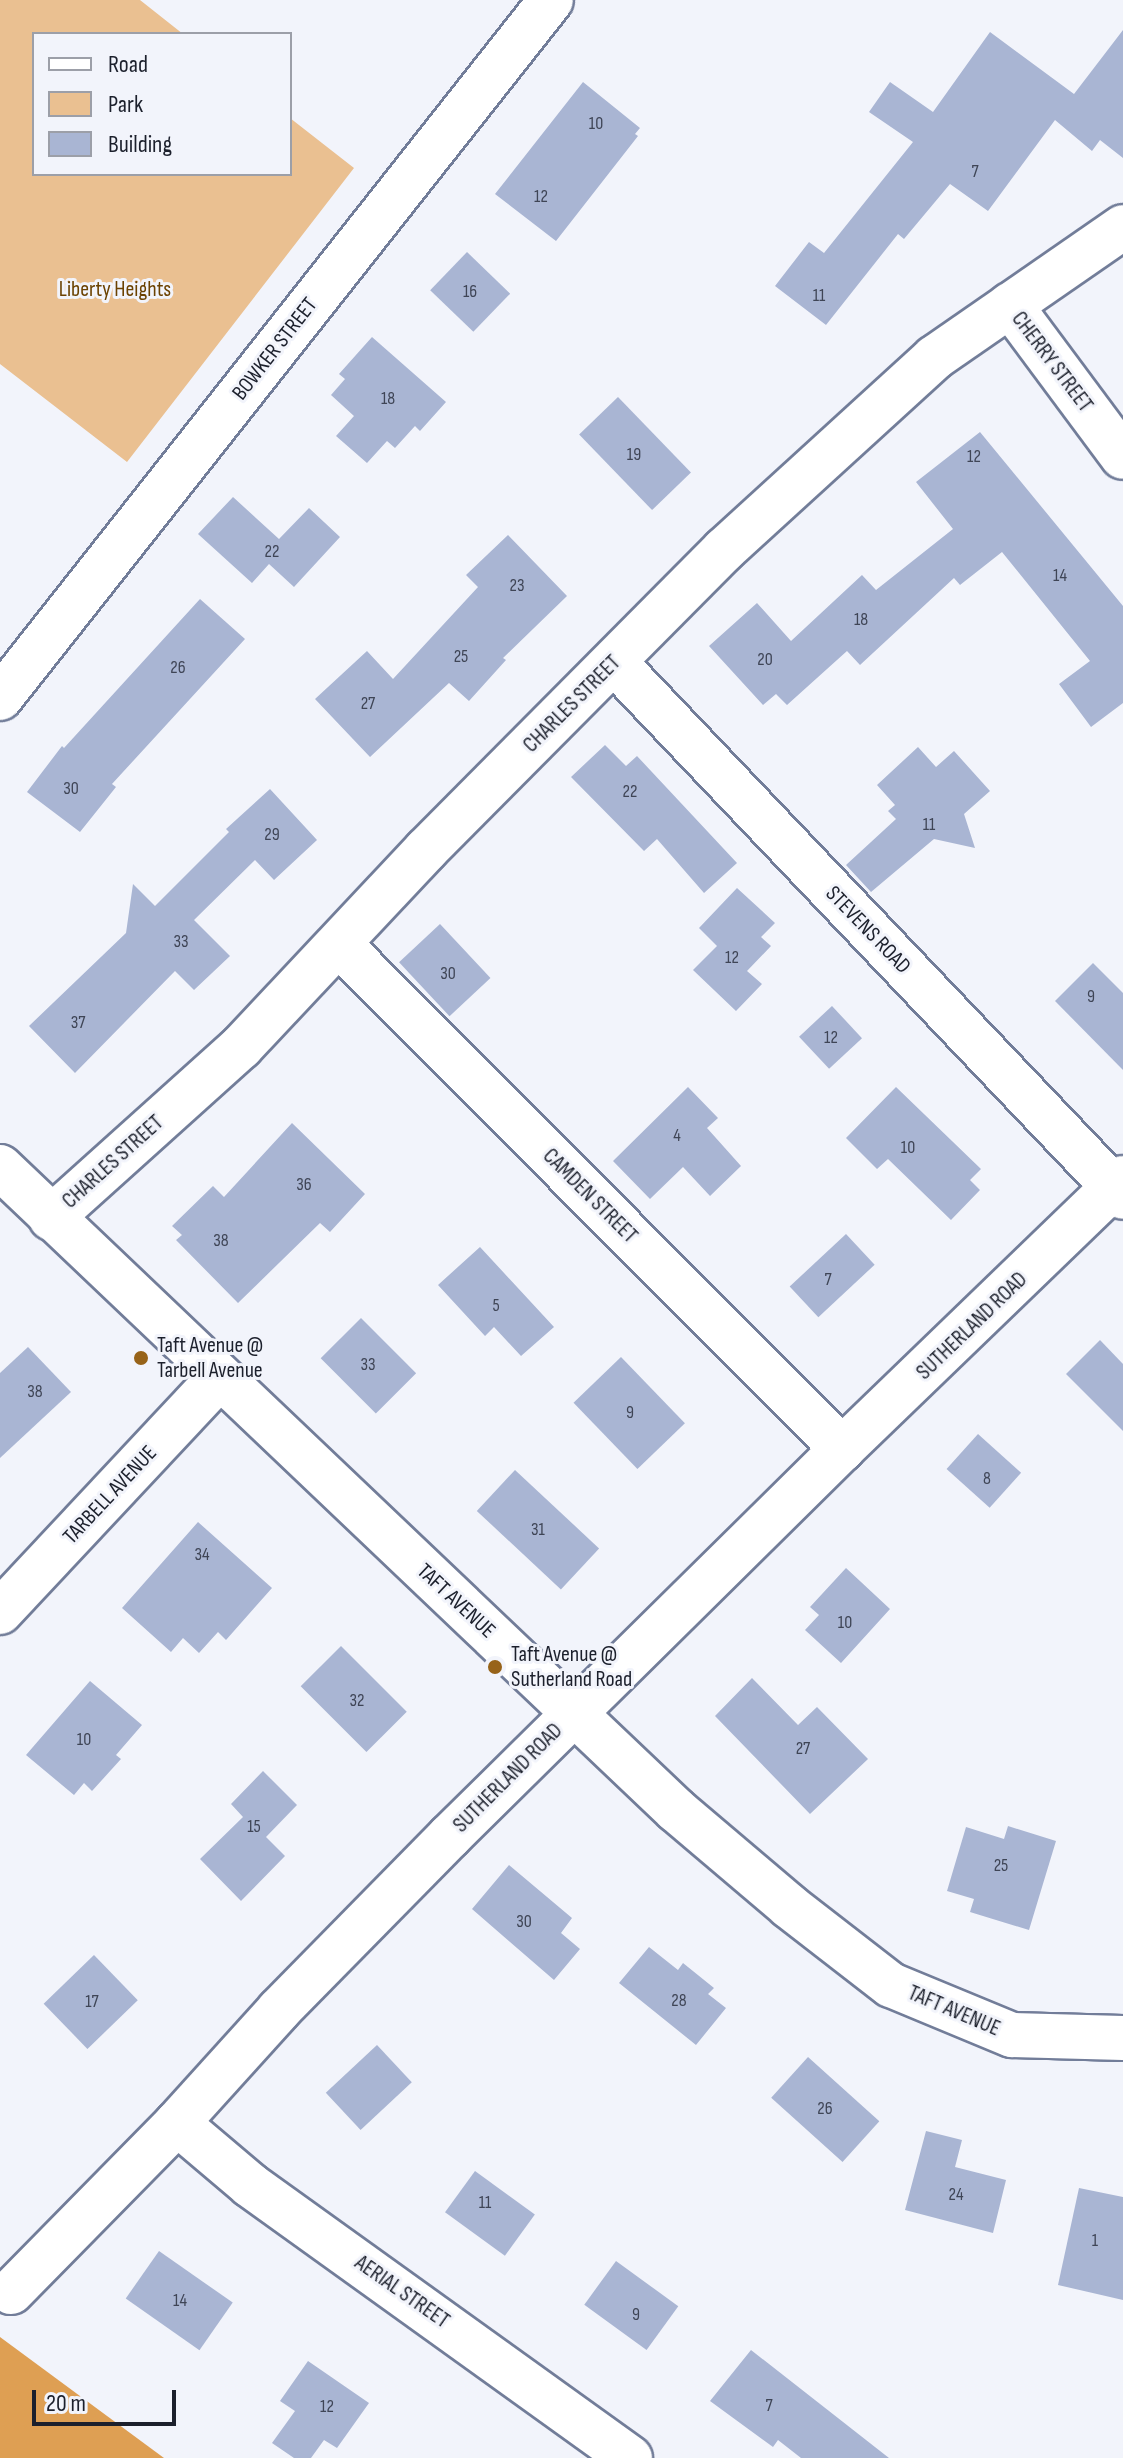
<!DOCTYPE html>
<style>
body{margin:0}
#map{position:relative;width:1123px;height:2458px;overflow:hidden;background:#f2f4fb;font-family:"Sofia Sans Condensed",sans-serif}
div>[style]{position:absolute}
.green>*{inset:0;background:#eac091}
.forest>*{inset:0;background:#de9f53}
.building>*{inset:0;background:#a9b5d3;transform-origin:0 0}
.roads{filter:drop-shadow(2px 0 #727d99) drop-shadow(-2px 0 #727d99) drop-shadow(0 2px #727d99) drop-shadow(0 -2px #727d99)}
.minor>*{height:44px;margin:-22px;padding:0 22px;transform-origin:22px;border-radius:22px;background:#fff}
.tertiary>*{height:44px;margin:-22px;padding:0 22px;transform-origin:22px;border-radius:22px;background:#fff}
.dots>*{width:22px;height:22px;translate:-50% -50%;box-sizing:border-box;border:4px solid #f2f4fb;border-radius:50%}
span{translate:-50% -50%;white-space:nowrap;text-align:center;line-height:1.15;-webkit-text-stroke:6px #f2f4fb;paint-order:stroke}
.number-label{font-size:18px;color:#3f4556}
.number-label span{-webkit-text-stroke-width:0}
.park-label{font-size:22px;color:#6b4202}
.street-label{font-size:22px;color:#1c202c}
.poi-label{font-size:22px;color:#1c202c}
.left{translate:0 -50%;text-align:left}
.legend{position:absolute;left:32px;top:32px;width:260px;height:144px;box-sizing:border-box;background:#f2f4fb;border:2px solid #9c9fa8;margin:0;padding:10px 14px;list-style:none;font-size:24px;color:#1c202c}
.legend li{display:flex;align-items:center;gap:16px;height:40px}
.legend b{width:40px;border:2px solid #9c9fa8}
.scale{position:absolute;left:32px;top:2390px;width:144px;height:36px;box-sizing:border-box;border:4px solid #1c202c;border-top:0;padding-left:10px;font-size:24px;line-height:28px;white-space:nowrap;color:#1c202c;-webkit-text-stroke:6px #f2f4fb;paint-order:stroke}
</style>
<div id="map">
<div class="green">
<i style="clip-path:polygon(0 0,140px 0,183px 34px,34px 34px,34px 174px,290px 174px,290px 118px,354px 168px,127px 462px,0 364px)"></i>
</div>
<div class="forest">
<i style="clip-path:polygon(0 2337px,164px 2458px,0 2458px)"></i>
</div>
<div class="building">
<i style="clip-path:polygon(1123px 30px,1123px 158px,1100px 140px,1092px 151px,1055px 120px,988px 211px,950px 184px,904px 239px,898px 234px,826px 325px,775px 286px,809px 242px,824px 253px,913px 142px,869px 112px,890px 82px,933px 112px,990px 32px,1074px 94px)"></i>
<i style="clip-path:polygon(583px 82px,640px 128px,635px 134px,638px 136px,556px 241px,495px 194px)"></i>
<i style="left:467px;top:252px;width:60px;height:53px;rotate:44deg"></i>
<i style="clip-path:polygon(372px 337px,446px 402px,420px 431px,415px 426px,395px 448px,387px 441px,367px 463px,336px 436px,354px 416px,331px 395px,345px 379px,339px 374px)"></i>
<i style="left:618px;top:397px;width:105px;height:54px;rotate:46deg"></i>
<i style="clip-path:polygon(980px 432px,1123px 606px,1123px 703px,1091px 727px,1059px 684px,1090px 661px,1002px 552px,960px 585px,954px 578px,860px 665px,847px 651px,787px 705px,776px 694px,763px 705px,709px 646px,757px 603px,791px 641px,862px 575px,876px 590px,953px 529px,916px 482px)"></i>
<i style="clip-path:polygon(233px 497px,279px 539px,309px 508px,340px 537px,294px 587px,269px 564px,252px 583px,198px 534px)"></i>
<i style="clip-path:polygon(508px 535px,567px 596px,503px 658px,506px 660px,469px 701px,449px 683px,370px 757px,315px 699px,367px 651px,393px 679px,478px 587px,466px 575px)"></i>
<i style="clip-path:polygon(200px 599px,245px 639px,112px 784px,116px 787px,80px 832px,27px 792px,62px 746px,64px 748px)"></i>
<i style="clip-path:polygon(605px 745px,626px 766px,637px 756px,737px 863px,704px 893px,657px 839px,644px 851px,571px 777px)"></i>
<i style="clip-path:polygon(918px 747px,936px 767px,954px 751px,990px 791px,964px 814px,975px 848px,934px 839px,871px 892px,846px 865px,896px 819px,888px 811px,895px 805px,877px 785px)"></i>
<i style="clip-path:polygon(270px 789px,317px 840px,274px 880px,255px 860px,194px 920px,230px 956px,194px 990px,175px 971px,75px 1073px,29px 1026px,126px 933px,133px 884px,155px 906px,229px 832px,226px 829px)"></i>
<i style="clip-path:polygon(737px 888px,775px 923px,761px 937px,771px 946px,747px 971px,762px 984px,736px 1011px,693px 970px,717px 946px,699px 928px)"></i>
<i style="left:440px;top:924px;width:74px;height:56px;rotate:47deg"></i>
<i style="clip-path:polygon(1093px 963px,1123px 993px,1123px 1070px,1055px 1001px)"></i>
<i style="left:832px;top:1006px;width:44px;height:45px;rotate:47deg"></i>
<i style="clip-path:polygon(688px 1087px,718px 1118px,707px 1128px,741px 1166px,710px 1196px,683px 1167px,650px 1199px,613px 1161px)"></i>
<i style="clip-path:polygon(896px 1087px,981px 1169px,970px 1180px,980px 1190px,951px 1220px,888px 1159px,877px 1169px,846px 1138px)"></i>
<i style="clip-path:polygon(292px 1123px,365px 1194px,330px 1232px,320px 1223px,238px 1303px,176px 1240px,182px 1235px,172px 1226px,213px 1186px,224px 1197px)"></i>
<i style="left:846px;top:1234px;width:42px;height:77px;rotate:47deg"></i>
<i style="clip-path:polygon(480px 1247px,554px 1327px,521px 1356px,494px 1327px,485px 1336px,438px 1285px)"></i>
<i style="left:361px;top:1318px;width:78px;height:57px;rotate:45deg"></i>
<i style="clip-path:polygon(1100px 1340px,1123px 1364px,1123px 1431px,1066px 1374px)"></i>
<i style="clip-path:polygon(28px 1347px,71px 1392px,0 1458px,0 1373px)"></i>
<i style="left:621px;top:1357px;width:92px;height:66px;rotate:46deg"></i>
<i style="left:978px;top:1434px;width:58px;height:47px;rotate:42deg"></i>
<i style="left:515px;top:1470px;width:115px;height:56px;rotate:43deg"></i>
<i style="clip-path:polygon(198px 1522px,272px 1588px,226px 1640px,218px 1632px,199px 1653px,183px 1638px,171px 1652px,122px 1608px)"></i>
<i style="clip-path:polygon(846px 1568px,890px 1609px,841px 1663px,805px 1630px,819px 1615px,810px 1607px)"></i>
<i style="left:341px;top:1646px;width:93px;height:57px;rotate:45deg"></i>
<i style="clip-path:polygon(752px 1678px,798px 1725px,817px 1707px,868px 1759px,810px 1814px,715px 1716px)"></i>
<i style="clip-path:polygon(90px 1681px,142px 1725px,116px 1755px,121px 1759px,92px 1791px,84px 1783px,74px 1795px,26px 1755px)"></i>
<i style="clip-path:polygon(263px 1771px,297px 1805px,266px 1837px,285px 1856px,241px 1901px,200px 1859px,243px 1817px,231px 1804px)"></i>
<i style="clip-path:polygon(1008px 1826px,1056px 1841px,1029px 1930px,970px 1912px,974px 1899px,947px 1891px,966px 1827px,1004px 1839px)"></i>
<i style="clip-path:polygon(509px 1865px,572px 1918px,561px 1933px,580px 1949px,554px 1980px,472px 1909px)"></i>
<i style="clip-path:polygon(649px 1947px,678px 1970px,683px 1963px,714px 1988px,708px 1994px,726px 2008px,696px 2045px,619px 1983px)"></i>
<i style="left:94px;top:1955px;width:63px;height:70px;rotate:46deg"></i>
<i style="left:377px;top:2045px;width:51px;height:70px;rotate:47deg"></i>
<i style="left:808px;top:2057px;width:96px;height:55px;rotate:42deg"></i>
<i style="clip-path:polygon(926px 2131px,962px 2140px,955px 2167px,1006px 2180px,993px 2233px,905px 2210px)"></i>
<i style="left:475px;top:2171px;width:74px;height:51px;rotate:36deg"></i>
<i style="clip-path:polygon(1079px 2188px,1123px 2197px,1123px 2300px,1058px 2285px)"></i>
<i style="left:159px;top:2251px;width:90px;height:58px;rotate:35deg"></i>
<i style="left:616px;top:2261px;width:77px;height:54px;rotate:36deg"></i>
<i style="clip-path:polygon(751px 2350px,889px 2458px,801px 2458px,778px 2440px,773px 2447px,710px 2401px)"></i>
<i style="clip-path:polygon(308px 2361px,369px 2403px,337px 2448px,324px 2440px,311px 2458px,294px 2458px,272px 2443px,295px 2411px,280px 2401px)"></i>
</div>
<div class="roads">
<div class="minor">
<i style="left:1010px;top:305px;width:189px;rotate:53.4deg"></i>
<i style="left:614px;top:662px;width:738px;rotate:46.43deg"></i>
<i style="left:0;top:698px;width:889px;rotate:-51.71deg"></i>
<i style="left:339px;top:944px;width:713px;rotate:45.11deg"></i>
<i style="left:51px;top:1218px;width:256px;rotate:-42deg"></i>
<i style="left:241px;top:1047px;width:270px;rotate:-46.8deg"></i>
<i style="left:426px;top:850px;width:423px;rotate:-45.2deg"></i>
<i style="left:724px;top:550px;width:285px;rotate:-42.4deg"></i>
<i style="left:934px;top:358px;width:230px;rotate:-34.7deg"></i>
<i style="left:0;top:1612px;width:322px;rotate:-46.9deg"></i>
<i style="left:177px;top:2123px;width:96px;rotate:40.3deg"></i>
<i style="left:250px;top:2185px;width:468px;rotate:35.7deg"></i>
<i style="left:11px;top:2292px;width:237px;rotate:-45.5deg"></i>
<i style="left:177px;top:2123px;width:152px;rotate:-47.9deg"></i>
<i style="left:279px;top:2010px;width:243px;rotate:-45.5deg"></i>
<i style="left:449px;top:1837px;width:552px;rotate:-44.63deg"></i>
<i style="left:842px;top:1449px;width:390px;rotate:-44deg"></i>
</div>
<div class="tertiary">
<i style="left:0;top:1167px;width:933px;rotate:43.57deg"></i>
<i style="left:676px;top:1810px;width:148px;rotate:40.3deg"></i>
<i style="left:789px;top:1906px;width:129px;rotate:37.8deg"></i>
<i style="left:891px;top:1985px;width:131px;rotate:22.5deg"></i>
<i style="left:1012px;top:2035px;width:111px;rotate:1.5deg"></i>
</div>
</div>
<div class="dots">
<i style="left:141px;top:1358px;background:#976319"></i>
<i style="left:495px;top:1667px;background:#976319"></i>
</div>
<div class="number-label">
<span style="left:596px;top:124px">10</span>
<span style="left:975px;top:172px">7</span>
<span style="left:541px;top:197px">12</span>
<span style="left:470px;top:292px">16</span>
<span style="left:819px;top:296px">11</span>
<span style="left:388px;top:399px">18</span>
<span style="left:634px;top:455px">19</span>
<span style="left:974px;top:457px">12</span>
<span style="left:272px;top:552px">22</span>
<span style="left:1060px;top:576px">14</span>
<span style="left:517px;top:586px">23</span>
<span style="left:861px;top:620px">18</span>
<span style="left:461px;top:657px">25</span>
<span style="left:765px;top:660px">20</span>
<span style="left:178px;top:668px">26</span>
<span style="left:368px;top:704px">27</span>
<span style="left:71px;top:789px">30</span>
<span style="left:630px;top:792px">22</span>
<span style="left:929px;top:825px">11</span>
<span style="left:272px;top:835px">29</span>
<span style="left:181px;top:942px">33</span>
<span style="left:732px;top:958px">12</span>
<span style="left:448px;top:974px">30</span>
<span style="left:1091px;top:997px">9</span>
<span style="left:78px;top:1023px">37</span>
<span style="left:831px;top:1038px">12</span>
<span style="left:677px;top:1136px">4</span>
<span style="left:908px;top:1148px">10</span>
<span style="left:304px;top:1185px">36</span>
<span style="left:221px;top:1241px">38</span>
<span style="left:828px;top:1280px">7</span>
<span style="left:496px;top:1306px">5</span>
<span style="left:368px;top:1365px">33</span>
<span style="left:35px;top:1392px">38</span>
<span style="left:630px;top:1413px">9</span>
<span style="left:987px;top:1479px">8</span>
<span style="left:538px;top:1530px">31</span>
<span style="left:202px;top:1555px">34</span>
<span style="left:845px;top:1623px">10</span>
<span style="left:357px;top:1701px">32</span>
<span style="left:84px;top:1740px">10</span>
<span style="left:803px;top:1749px">27</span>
<span style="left:254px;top:1827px">15</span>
<span style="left:1001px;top:1866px">25</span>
<span style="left:524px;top:1922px">30</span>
<span style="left:679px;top:2001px">28</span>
<span style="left:92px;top:2002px">17</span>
<span style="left:825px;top:2109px">26</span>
<span style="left:956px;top:2195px">24</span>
<span style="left:485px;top:2203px">11</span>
<span style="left:1095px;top:2241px">1</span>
<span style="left:180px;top:2301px">14</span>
<span style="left:636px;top:2315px">9</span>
<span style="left:769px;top:2406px">7</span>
<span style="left:327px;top:2407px">12</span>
</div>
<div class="park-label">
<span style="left:115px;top:290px">Liberty Heights</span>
</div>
<div class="street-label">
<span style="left:275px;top:349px;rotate:-52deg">BOWKER STREET</span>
<span style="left:1052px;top:362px;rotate:53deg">CHERRY STREET</span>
<span style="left:572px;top:704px;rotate:-45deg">CHARLES STREET</span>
<span style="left:868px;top:930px;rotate:46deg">STEVENS ROAD</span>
<span style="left:113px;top:1162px;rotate:-42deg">CHARLES STREET</span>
<span style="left:590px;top:1196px;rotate:45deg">CAMDEN STREET</span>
<span style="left:972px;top:1326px;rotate:-44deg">SUTHERLAND ROAD</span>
<span style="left:110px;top:1495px;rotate:-47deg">TARBELL AVENUE</span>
<span style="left:456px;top:1601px;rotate:43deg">TAFT AVENUE</span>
<span style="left:508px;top:1778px;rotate:-45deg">SUTHERLAND ROAD</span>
<span style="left:954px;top:2011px;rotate:23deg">TAFT AVENUE</span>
<span style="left:402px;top:2292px;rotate:35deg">AERIAL STREET</span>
</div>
<div class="poi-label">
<span class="left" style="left:157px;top:1358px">Taft Avenue @<br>Tarbell Avenue</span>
<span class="left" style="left:511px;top:1667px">Taft Avenue @<br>Sutherland Road</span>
</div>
<ul class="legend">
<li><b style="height:10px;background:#fff"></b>Road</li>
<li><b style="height:22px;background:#eac091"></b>Park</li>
<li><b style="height:22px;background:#a9b5d3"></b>Building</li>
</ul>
<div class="scale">20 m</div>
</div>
